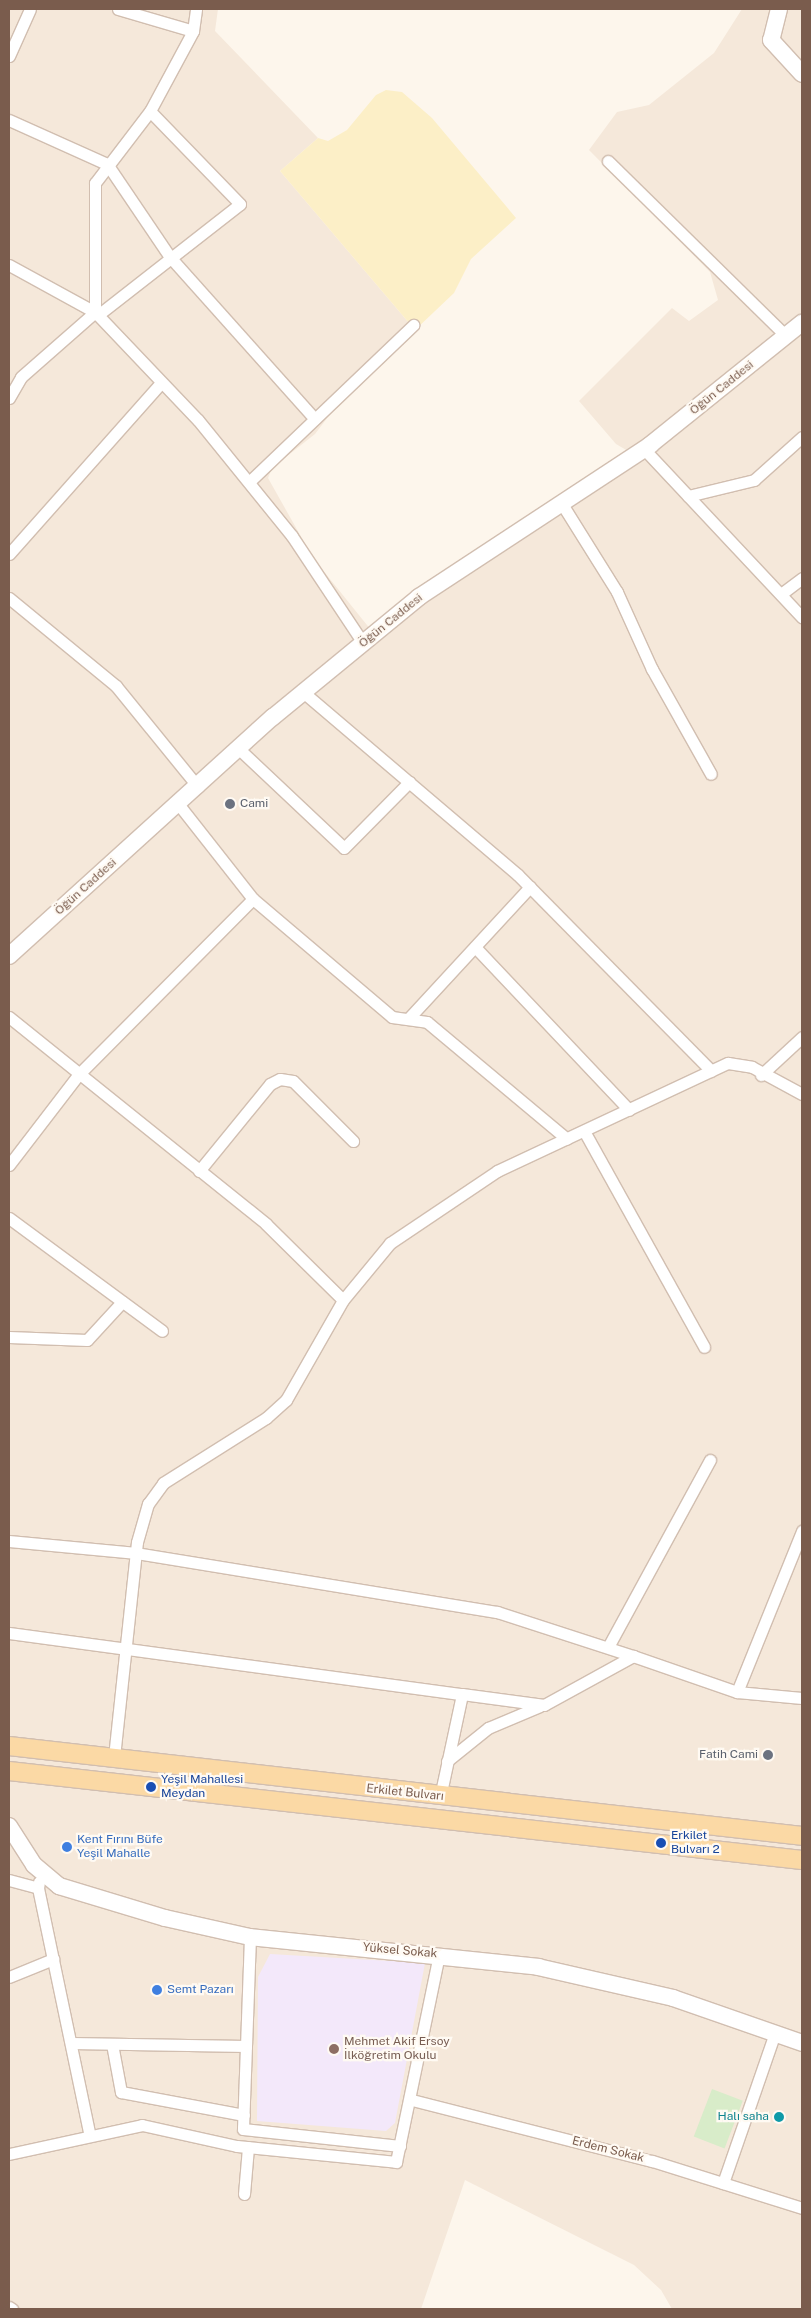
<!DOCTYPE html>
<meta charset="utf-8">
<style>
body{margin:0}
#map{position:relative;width:811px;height:2318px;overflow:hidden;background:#fdf6ec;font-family:"Public Sans",sans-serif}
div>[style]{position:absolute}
.residential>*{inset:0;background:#f5e8da}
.education>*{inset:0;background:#f3e8fa}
.green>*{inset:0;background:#d8ecc9;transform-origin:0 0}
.sand>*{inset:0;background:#fcefc7}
.roads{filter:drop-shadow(1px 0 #d1beb0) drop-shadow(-1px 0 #d1beb0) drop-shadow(0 1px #d1beb0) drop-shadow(0 -1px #d1beb0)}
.street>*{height:11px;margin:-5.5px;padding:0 5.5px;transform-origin:5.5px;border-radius:5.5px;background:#fff}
.secondary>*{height:16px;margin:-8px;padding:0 8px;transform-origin:8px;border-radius:8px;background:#fff}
.primary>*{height:18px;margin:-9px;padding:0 9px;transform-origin:9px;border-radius:9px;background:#fbd9a5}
.dots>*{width:14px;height:14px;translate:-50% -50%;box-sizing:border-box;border:2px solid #fffaf3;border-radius:50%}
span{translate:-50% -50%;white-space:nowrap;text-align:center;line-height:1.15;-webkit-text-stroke:4.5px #fffaf3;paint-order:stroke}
.street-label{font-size:12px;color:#7a5c4d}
.worship-label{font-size:12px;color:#5b616d}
.left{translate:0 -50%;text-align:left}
.right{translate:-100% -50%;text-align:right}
.transit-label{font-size:12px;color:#164399}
.shop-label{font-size:12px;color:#366cbe}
.education-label{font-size:12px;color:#785e54}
.culture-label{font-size:12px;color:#0d838f}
.frame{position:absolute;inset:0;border:10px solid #7a5c4d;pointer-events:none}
</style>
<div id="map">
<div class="residential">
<i style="clip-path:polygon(9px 9px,218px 9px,215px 31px,318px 138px,280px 171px,415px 330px,344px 396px,315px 434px,272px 468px,268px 478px,313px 558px,375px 635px,633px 454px,616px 444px,579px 401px,672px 308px,689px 321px,718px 300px,710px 272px,589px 150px,617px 112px,649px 105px,714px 53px,742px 9px,802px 9px,802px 2309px,672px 2309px,661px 2290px,634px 2265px,465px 2180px,421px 2309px,9px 2309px)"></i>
</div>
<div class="education">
<i style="clip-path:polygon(270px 1954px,425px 1963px,395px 2123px,386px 2131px,257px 2121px,258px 1977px)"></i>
</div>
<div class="green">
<i style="left:712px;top:2089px;width:33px;height:51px;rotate:21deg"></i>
</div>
<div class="sand">
<i style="clip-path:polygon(386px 90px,402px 92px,432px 118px,516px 218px,471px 259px,454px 293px,415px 330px,280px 171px,318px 138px,328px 141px,347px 130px,376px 95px)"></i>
</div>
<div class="roads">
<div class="street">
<i style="left:118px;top:9px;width:78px;rotate:16.3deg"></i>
<i style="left:9px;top:56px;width:51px;rotate:-65.9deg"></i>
<i style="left:9px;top:120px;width:107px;rotate:24.2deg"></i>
<i style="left:107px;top:164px;width:112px;rotate:55.9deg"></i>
<i style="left:170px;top:257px;width:217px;rotate:48.2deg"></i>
<i style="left:608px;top:161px;width:250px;rotate:44.5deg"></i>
<i style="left:9px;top:265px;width:98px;rotate:28.7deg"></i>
<i style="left:95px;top:312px;width:149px;rotate:46.4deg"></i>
<i style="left:198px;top:420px;width:149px;rotate:51deg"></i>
<i style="left:292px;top:536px;width:128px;rotate:56.4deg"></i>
<i style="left:98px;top:315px;width:180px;rotate:-38deg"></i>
<i style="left:240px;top:204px;width:129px;rotate:-134.1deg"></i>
<i style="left:9px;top:398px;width:24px;rotate:-60deg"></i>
<i style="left:21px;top:377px;width:98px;rotate:-41.3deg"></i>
<i style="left:95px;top:312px;width:129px;rotate:-90deg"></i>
<i style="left:95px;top:183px;width:91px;rotate:-52.6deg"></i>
<i style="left:150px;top:111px;width:91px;rotate:-61.7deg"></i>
<i style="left:193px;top:31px;width:22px;rotate:-82deg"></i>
<i style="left:644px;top:449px;width:231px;rotate:46.8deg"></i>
<i style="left:250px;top:481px;width:226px;rotate:-43.7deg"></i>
<i style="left:688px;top:496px;width:68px;rotate:-13.6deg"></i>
<i style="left:754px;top:480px;width:64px;rotate:-41.9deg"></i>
<i style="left:562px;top:504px;width:104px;rotate:58deg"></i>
<i style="left:617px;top:592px;width:85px;rotate:65.6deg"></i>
<i style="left:652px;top:669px;width:120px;rotate:60.7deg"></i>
<i style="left:9px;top:554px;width:229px;rotate:-48.4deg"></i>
<i style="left:781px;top:594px;width:26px;rotate:-37deg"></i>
<i style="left:9px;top:598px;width:139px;rotate:39.4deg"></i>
<i style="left:116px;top:686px;width:130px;rotate:50.9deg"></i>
<i style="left:303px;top:692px;width:282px;rotate:40.4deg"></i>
<i style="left:518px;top:875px;width:275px;rotate:45.4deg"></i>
<i style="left:239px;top:749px;width:144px;rotate:43.3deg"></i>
<i style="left:344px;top:848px;width:93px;rotate:-45.4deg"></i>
<i style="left:179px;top:805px;width:120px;rotate:51.8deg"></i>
<i style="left:253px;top:899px;width:182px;rotate:40.3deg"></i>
<i style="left:392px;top:1017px;width:35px;rotate:8deg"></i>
<i style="left:427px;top:1022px;width:182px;rotate:39.9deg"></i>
<i style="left:475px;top:947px;width:224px;rotate:46.6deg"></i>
<i style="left:9px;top:1017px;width:330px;rotate:38.8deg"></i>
<i style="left:266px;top:1224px;width:108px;rotate:44.6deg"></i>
<i style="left:408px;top:1019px;width:180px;rotate:-47.3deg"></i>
<i style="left:761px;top:1075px;width:56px;rotate:-42.8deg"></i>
<i style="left:584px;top:1131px;width:247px;rotate:60.9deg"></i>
<i style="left:9px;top:1165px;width:113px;rotate:-52.5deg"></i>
<i style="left:78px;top:1075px;width:248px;rotate:-45.2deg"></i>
<i style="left:199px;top:1171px;width:112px;rotate:-50.8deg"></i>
<i style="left:270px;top:1084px;width:11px;rotate:-27deg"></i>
<i style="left:280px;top:1079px;width:13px;rotate:9deg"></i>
<i style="left:293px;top:1081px;width:85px;rotate:45deg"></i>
<i style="left:9px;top:1218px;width:190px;rotate:36.4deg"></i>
<i style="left:9px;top:1337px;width:78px;rotate:2.2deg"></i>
<i style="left:87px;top:1340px;width:52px;rotate:-47.4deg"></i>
<i style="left:9px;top:1541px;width:128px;rotate:5.4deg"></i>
<i style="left:136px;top:1553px;width:366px;rotate:9.3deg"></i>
<i style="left:497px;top:1612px;width:143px;rotate:17.9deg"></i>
<i style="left:9px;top:1633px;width:457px;rotate:7.7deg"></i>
<i style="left:608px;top:1647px;width:213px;rotate:-61.4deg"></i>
<i style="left:737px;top:1692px;width:174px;rotate:-68deg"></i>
<i style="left:114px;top:1757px;width:216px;rotate:-83.9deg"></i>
<i style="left:137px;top:1542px;width:40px;rotate:-74deg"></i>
<i style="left:148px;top:1504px;width:26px;rotate:-54deg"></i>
<i style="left:163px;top:1483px;width:122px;rotate:-32.3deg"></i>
<i style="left:266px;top:1418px;width:27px;rotate:-42deg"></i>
<i style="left:286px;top:1400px;width:115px;rotate:-60.3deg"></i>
<i style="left:343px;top:1300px;width:74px;rotate:-50.5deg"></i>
<i style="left:390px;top:1243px;width:129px;rotate:-33.9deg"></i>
<i style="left:497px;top:1171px;width:255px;rotate:-25.1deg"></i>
<i style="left:728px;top:1063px;width:24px;rotate:9deg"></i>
<i style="left:752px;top:1067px;width:57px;rotate:28.4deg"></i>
<i style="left:447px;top:1761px;width:53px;rotate:-38.8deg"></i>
<i style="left:488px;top:1728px;width:56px;rotate:-22.9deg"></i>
<i style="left:440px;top:1797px;width:105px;rotate:-77.9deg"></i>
<i style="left:462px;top:1694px;width:83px;rotate:7.6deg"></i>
<i style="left:544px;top:1705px;width:102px;rotate:-28.8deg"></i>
<i style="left:633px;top:1656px;width:110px;rotate:19.1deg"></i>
<i style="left:737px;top:1692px;width:65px;rotate:5.3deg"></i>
<i style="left:9px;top:1880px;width:30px;rotate:15deg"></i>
<i style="left:38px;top:1888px;width:6px;rotate:-81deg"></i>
<i style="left:38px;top:1888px;width:250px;rotate:78.2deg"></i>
<i style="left:250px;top:1937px;width:192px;rotate:92.1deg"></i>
<i style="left:243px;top:2129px;width:158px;rotate:6.2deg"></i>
<i style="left:9px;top:1977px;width:48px;rotate:-22.2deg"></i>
<i style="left:71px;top:2043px;width:175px;rotate:1deg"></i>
<i style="left:112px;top:2044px;width:49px;rotate:79.4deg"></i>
<i style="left:121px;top:2092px;width:125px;rotate:10.6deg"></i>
<i style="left:412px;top:2100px;width:248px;rotate:14.3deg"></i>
<i style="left:652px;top:2161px;width:157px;rotate:17.4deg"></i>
<i style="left:9px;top:2154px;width:136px;rotate:-12.3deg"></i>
<i style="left:142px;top:2125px;width:97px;rotate:12.5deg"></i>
<i style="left:237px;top:2146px;width:160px;rotate:5.7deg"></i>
<i style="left:396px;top:2162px;width:212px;rotate:-78.3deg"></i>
<i style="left:723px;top:2183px;width:159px;rotate:-70.9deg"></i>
<i style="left:244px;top:2194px;width:47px;rotate:-85.1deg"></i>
<i style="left:9px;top:2307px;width:4px;rotate:34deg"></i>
</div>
<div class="secondary">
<i style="left:779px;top:9px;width:32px;rotate:104deg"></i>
<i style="left:771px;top:40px;width:46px;rotate:47.6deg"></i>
<i style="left:9px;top:956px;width:356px;rotate:-42.2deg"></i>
<i style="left:273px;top:717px;width:189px;rotate:-39.4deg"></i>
<i style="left:419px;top:597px;width:277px;rotate:-33.3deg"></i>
<i style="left:650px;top:445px;width:195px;rotate:-38.8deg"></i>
<i style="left:9px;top:1826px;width:46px;rotate:57.3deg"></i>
<i style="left:34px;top:1865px;width:33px;rotate:40deg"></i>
<i style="left:59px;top:1886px;width:111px;rotate:16.8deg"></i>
<i style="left:165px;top:1918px;width:87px;rotate:12.6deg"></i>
<i style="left:250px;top:1937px;width:290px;rotate:5.9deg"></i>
<i style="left:538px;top:1967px;width:139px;rotate:12.9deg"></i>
<i style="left:673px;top:1998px;width:137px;rotate:19.2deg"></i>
</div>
<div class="primary">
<i style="left:9px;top:1746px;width:798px;rotate:6.47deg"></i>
<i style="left:9px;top:1771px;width:798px;rotate:6.4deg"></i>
</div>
</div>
<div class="dots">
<i style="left:230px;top:804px;background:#6b7280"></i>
<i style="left:768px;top:1755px;background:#6b7280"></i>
<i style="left:151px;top:1787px;background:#1a4fb4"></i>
<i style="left:661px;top:1843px;background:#1a4fb4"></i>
<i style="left:67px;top:1847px;background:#3f7fe0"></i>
<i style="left:157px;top:1990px;background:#3f7fe0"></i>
<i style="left:334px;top:2049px;background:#8d6e63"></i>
<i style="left:779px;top:2117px;background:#0f9aa8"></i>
</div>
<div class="street-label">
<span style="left:722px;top:388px;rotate:-39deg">Öğün Caddesi</span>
<span style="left:391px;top:621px;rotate:-39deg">Öğün Caddesi</span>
<span style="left:86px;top:887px;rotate:-42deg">Öğün Caddesi</span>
<span style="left:405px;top:1793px;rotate:6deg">Erkilet Bulvarı</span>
<span style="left:400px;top:1951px;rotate:5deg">Yüksel Sokak</span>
<span style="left:608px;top:2150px;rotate:14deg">Erdem Sokak</span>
</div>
<div class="worship-label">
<span class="left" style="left:240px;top:804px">Cami</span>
<span class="right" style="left:758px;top:1755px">Fatih Cami</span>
</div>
<div class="transit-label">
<span class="left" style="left:161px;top:1787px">Yeşil Mahallesi<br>Meydan</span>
<span class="left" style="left:671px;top:1843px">Erkilet<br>Bulvarı 2</span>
</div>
<div class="shop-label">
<span class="left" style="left:77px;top:1847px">Kent Fırını Büfe<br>Yeşil Mahalle</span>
<span class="left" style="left:167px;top:1990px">Semt Pazarı</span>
</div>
<div class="education-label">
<span class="left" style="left:344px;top:2049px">Mehmet Akif Ersoy<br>İlköğretim Okulu</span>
</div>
<div class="culture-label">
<span class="right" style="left:769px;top:2117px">Halı saha</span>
</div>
<div class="frame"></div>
</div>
